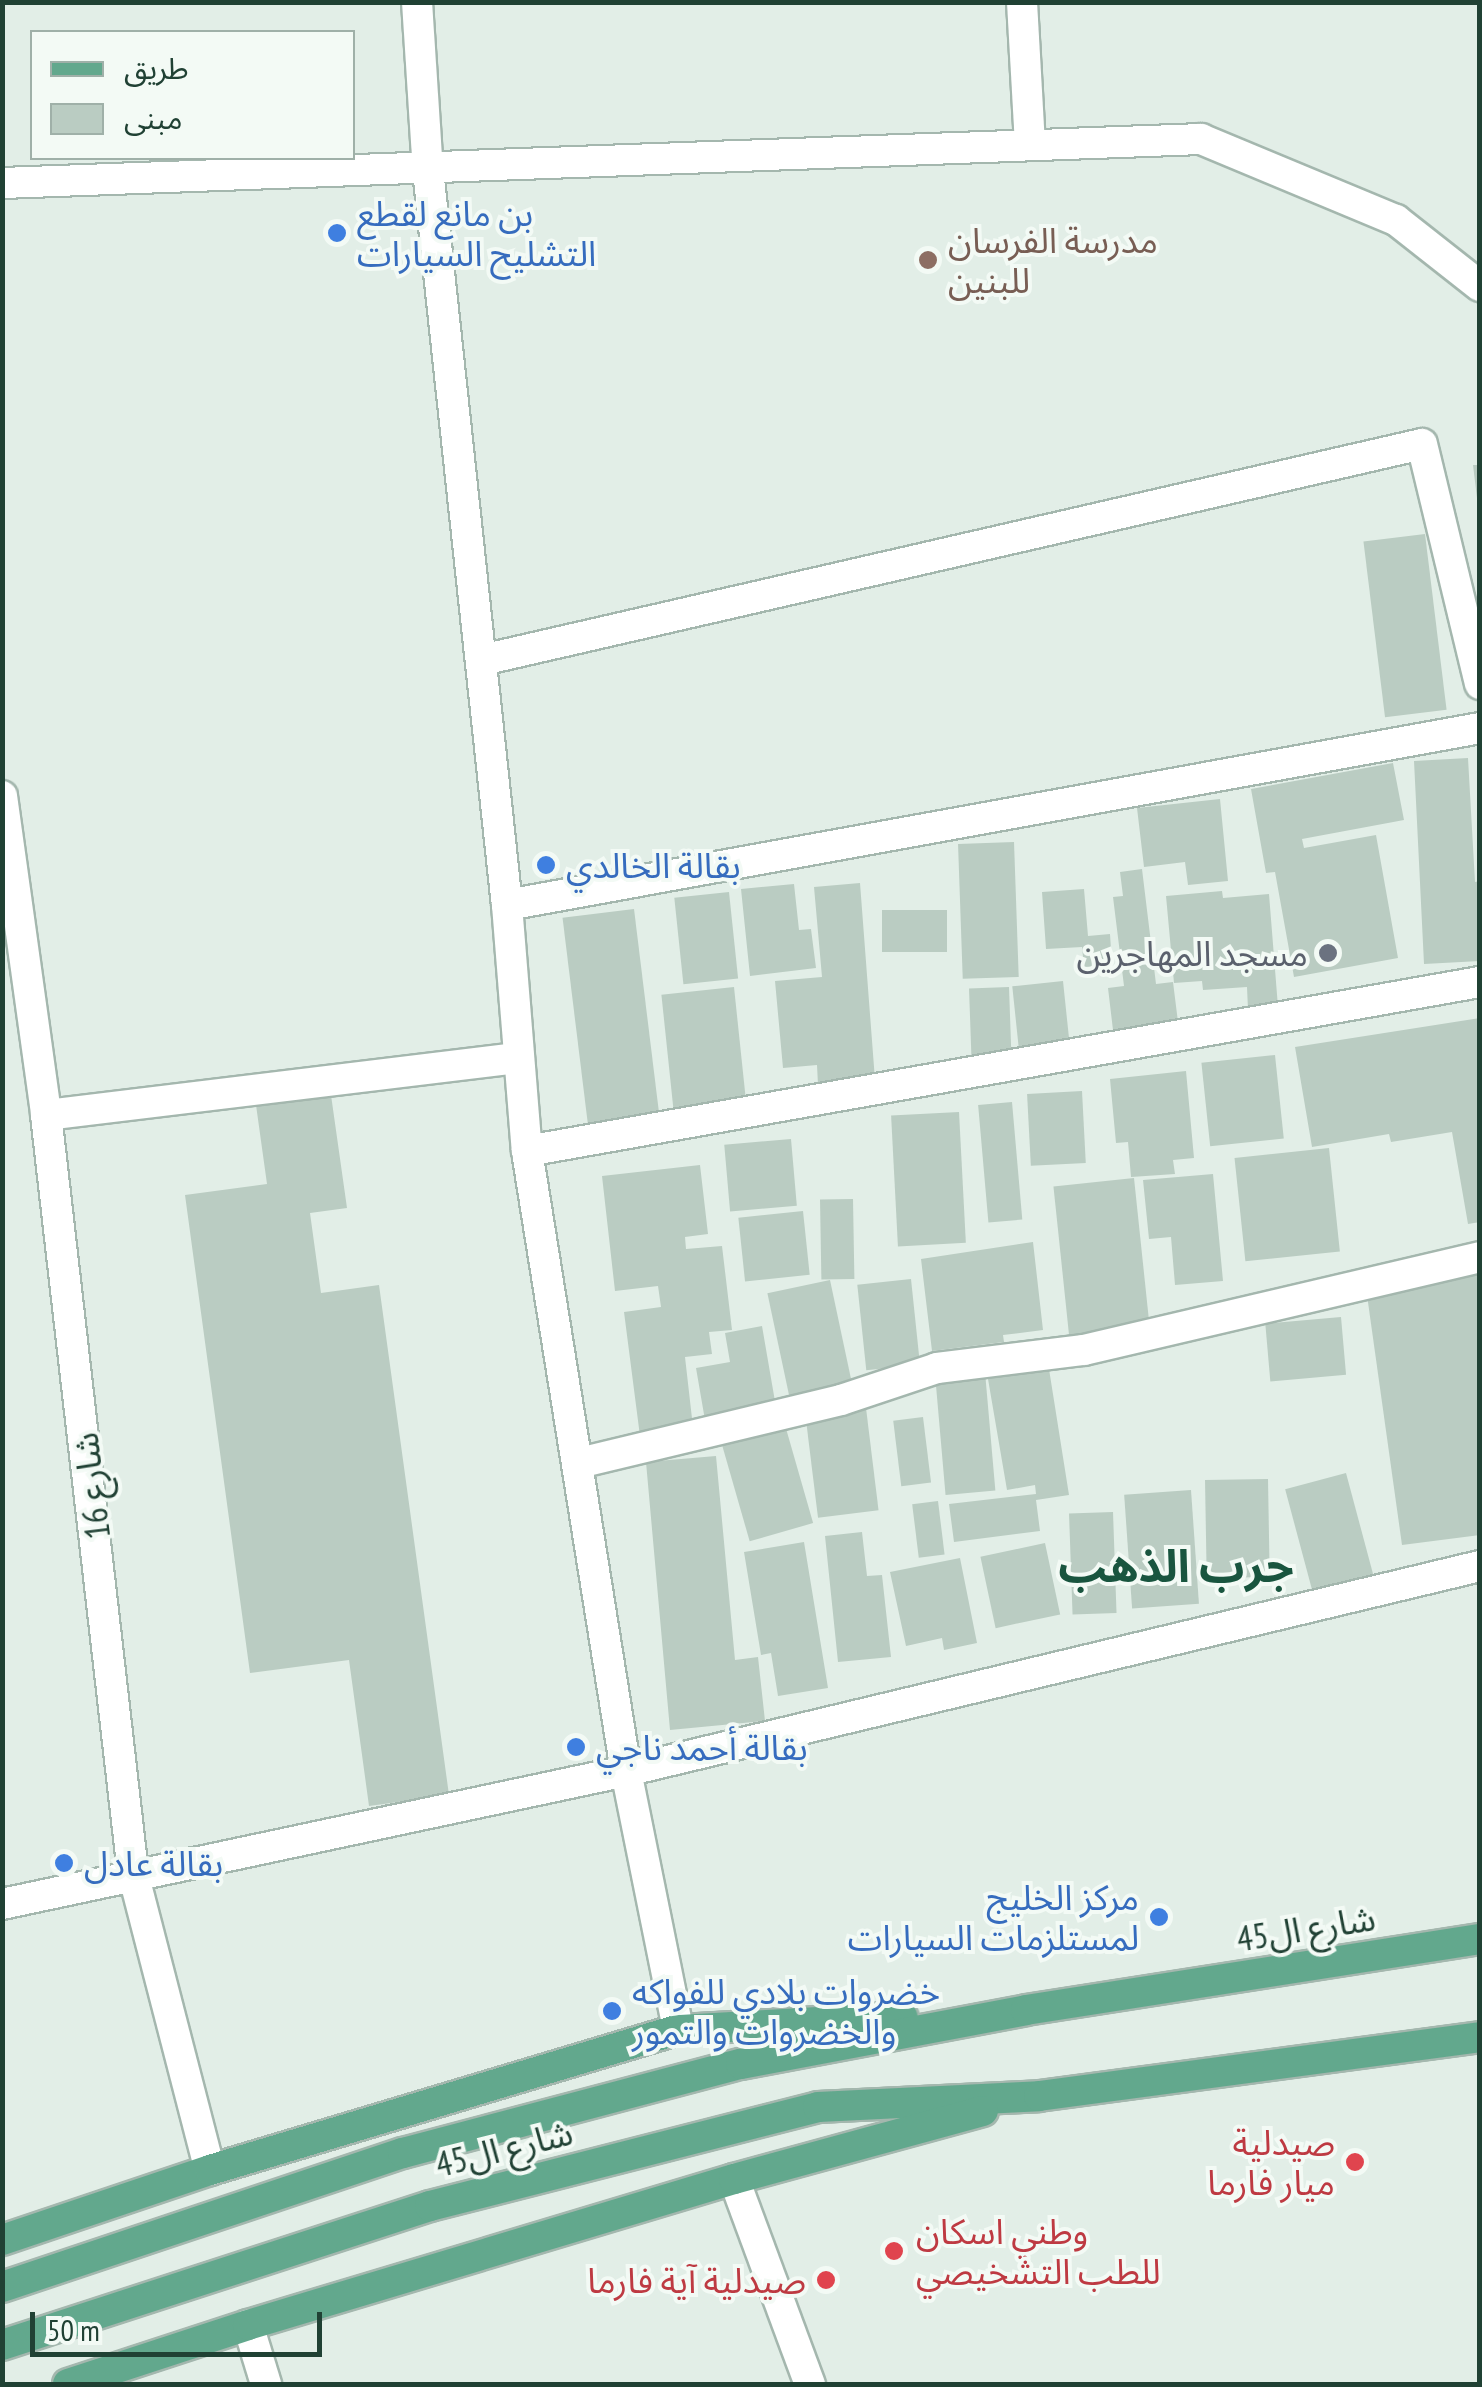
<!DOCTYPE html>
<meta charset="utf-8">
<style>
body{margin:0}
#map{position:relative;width:1482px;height:2387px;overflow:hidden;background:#e2eee7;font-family:"PT Sans Narrow","Noto Sans Arabic",sans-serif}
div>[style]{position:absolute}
.building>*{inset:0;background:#baccc2;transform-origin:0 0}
.roads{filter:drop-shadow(2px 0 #a4b7ae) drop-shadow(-2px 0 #a4b7ae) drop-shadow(0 2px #a4b7ae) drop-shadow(0 -2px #a4b7ae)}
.street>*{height:30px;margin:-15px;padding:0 15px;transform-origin:15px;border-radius:15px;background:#fff}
.secondary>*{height:30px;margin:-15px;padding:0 15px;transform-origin:15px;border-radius:15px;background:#fff}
.primary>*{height:30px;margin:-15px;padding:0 15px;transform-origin:15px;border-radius:15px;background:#62a88d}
.dots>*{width:28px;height:28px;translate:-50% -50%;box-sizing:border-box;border:5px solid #f3faf5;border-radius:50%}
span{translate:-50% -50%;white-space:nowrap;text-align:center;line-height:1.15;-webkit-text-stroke:8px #f3faf5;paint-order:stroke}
.shop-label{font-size:35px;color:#366cbe}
.left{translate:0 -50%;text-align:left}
.right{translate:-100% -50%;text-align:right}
.education-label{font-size:35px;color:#785e54}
.worship-label{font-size:35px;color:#5b616d}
.street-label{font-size:35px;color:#204134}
.health-label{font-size:35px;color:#be3a42}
.district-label{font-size:45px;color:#19553f;font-weight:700}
.frame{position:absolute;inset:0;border:5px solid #204134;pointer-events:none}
.legend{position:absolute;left:30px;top:30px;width:325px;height:130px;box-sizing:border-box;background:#f3faf5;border:2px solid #9fb0a8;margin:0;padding:12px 18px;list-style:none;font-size:30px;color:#204134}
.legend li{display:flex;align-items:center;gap:20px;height:50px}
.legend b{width:50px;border:2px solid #9fb0a8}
.scale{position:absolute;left:30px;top:2312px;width:292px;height:45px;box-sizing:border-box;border:5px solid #204134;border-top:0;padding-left:12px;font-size:30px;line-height:35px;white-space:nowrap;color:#204134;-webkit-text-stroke:8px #f3faf5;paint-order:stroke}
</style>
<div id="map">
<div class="building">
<i style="clip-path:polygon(1473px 465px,1480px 465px,1480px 498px,1477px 498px)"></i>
<i style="left:1425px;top:534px;width:177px;height:62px;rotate:83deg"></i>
<i style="clip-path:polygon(1468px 758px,1475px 882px,1480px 881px,1480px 961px,1424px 964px,1414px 761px)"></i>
<i style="clip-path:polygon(1393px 763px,1404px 820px,1302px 839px,1304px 848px,1376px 835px,1398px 958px,1294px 977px,1275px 872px,1266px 873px,1251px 789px)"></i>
<i style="clip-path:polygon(1220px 799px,1228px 881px,1188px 885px,1185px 862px,1144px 867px,1137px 808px)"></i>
<i style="left:1014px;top:842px;width:135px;height:56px;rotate:88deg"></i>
<i style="clip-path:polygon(1142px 869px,1156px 984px,1173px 982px,1178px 1022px,1113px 1030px,1108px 988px,1124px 986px,1113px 897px,1123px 896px,1120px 872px)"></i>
<i style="clip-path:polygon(860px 883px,875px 1080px,818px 1085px,817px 1065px,783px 1068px,775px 981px,822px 977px,814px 887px)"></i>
<i style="clip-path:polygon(794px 884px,799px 930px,811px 929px,816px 968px,750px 976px,741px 889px)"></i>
<i style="clip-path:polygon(1084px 889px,1088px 936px,1110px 934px,1112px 965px,1084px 967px,1082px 947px,1046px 949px,1042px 892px)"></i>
<i style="clip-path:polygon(1222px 891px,1223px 898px,1269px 894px,1278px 1007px,1248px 1010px,1247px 987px,1203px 990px,1202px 981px,1174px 983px,1166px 896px)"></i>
<i style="left:729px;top:892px;width:87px;height:55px;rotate:84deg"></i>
<i style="left:634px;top:909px;width:211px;height:72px;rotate:83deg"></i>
<i style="left:947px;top:910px;width:42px;height:65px;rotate:90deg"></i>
<i style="left:1063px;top:981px;width:61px;height:51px;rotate:84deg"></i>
<i style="left:734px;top:987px;width:119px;height:73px;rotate:84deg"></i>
<i style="left:1009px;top:987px;width:72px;height:40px;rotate:88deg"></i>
<i style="clip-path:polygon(1480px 1018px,1480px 1222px,1468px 1224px,1452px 1132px,1391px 1142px,1389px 1134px,1312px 1147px,1295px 1047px)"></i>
<i style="left:1275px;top:1055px;width:84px;height:74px;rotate:84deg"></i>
<i style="clip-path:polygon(1186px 1071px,1194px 1158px,1173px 1160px,1175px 1174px,1131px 1177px,1128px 1142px,1116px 1143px,1110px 1079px)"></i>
<i style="left:1082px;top:1091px;width:72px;height:55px;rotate:87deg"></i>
<i style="clip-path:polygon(331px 1095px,347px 1208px,310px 1213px,321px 1293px,379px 1285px,449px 1795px,369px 1806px,349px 1660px,250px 1673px,185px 1195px,267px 1184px,256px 1105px)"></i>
<i style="left:1012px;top:1102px;width:118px;height:34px;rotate:85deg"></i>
<i style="left:959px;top:1112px;width:131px;height:68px;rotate:87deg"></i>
<i style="left:791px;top:1139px;width:67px;height:67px;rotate:85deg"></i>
<i style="left:1329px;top:1148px;width:104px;height:95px;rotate:84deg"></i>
<i style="clip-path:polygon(700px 1165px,708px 1234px,685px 1237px,686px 1249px,722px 1246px,732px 1330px,709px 1332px,712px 1354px,685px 1357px,694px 1436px,641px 1444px,624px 1312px,661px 1307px,658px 1286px,615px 1291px,602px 1176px)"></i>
<i style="clip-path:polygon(1213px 1174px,1223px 1281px,1175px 1285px,1171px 1237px,1149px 1239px,1143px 1180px)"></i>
<i style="left:1134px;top:1178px;width:149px;height:81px;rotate:84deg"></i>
<i style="left:853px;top:1199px;width:80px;height:33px;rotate:89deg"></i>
<i style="left:803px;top:1211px;width:64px;height:65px;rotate:84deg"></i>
<i style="clip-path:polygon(1033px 1242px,1043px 1330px,1003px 1335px,1004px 1342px,932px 1351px,921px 1259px)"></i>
<i style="clip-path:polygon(1480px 1273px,1480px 1535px,1402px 1545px,1366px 1288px)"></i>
<i style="left:911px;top:1279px;width:86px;height:54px;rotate:84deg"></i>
<i style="left:830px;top:1280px;width:104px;height:64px;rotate:78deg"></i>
<i style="left:1341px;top:1317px;width:58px;height:76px;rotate:85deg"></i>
<i style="clip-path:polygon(762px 1326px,777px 1413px,706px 1426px,696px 1368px,730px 1362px,725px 1333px)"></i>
<i style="clip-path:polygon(1049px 1369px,1069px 1495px,1036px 1500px,1040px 1531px,954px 1542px,949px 1504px,1036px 1494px,1035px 1485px,1007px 1490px,988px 1379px)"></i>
<i style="left:985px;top:1372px;width:119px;height:50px;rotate:85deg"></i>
<i style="left:866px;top:1408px;width:103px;height:61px;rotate:83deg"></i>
<i style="left:923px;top:1417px;width:66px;height:30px;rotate:83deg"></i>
<i style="left:785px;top:1425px;width:102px;height:66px;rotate:74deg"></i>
<i style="clip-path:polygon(716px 1456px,735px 1660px,758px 1657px,765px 1721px,670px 1730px,646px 1462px)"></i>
<i style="left:1346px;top:1473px;width:106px;height:63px;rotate:75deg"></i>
<i style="left:1268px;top:1479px;width:98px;height:63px;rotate:89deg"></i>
<i style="left:1191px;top:1490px;width:114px;height:67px;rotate:86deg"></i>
<i style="left:938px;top:1501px;width:54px;height:26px;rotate:83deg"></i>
<i style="left:1113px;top:1512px;width:101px;height:44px;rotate:88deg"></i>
<i style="clip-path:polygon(862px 1532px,867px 1576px,882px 1575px,891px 1657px,838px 1662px,825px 1536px)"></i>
<i style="clip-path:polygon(804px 1542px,828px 1688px,778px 1696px,771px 1653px,761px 1655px,744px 1552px)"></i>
<i style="left:1045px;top:1543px;width:73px;height:66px;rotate:78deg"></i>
<i style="clip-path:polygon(960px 1558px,977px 1643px,944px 1650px,942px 1638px,906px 1646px,890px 1572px)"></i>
</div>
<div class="roads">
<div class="street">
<i style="left:417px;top:2px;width:168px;rotate:86.3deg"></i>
<i style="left:428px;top:170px;width:739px;rotate:83.87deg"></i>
<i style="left:507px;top:905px;width:247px;rotate:85.4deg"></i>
<i style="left:527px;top:1151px;width:628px;rotate:80.93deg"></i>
<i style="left:626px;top:1771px;width:264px;rotate:78.6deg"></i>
<i style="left:1022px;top:2px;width:142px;rotate:86.8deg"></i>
<i style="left:2px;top:183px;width:1200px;rotate:-2.1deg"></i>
<i style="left:1201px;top:139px;width:211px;rotate:22.6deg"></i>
<i style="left:1396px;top:220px;width:107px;rotate:38.2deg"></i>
<i style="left:482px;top:660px;width:964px;rotate:-12.94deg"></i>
<i style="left:1422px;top:444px;width:247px;rotate:76.4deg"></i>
<i style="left:507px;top:905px;width:989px;rotate:-10.31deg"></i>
<i style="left:46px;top:1115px;width:476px;rotate:-6.9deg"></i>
<i style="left:527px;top:1151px;width:968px;rotate:-10.06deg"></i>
<i style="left:579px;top:1463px;width:269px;rotate:-13.5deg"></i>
<i style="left:841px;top:1400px;width:101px;rotate:-18.4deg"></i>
<i style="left:937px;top:1368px;width:148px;rotate:-7deg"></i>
<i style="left:1084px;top:1350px;width:407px;rotate:-13.2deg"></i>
<i style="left:2px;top:1904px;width:638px;rotate:-12.03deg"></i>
<i style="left:626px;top:1771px;width:878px;rotate:-13.5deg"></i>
<i style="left:734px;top:2179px;width:219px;rotate:69.7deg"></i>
<i style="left:248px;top:2325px;width:62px;rotate:73deg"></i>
</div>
<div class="secondary">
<i style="left:2px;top:796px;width:322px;rotate:82.1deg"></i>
<i style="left:46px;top:1115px;width:763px;rotate:83.45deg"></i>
<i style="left:133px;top:1873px;width:307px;rotate:75.5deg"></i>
</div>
<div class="primary">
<i style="left:2px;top:2240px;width:219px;rotate:-18.6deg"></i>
<i style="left:210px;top:2170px;width:488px;rotate:-16.7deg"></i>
<i style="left:678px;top:2030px;width:225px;rotate:-3.3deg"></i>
<i style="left:2px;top:2287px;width:423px;rotate:-18.5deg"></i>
<i style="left:403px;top:2153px;width:350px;rotate:-14.8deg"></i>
<i style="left:741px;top:2064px;width:290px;rotate:-10.7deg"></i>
<i style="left:1026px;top:2010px;width:460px;rotate:-8.9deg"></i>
<i style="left:2px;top:2345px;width:450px;rotate:-18deg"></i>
<i style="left:430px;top:2206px;width:400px;rotate:-14.3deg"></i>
<i style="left:818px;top:2107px;width:221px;rotate:-2.8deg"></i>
<i style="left:1039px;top:2096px;width:445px;rotate:-7.6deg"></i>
<i style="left:68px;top:2384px;width:189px;rotate:-18.1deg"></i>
<i style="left:248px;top:2325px;width:507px;rotate:-16.72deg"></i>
<i style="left:734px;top:2179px;width:258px;rotate:-15.3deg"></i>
</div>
</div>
<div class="dots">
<i style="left:337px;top:233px;background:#3f7fe0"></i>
<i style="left:928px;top:260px;background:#8d6e63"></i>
<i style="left:546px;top:865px;background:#3f7fe0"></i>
<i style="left:1328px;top:953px;background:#6b7280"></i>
<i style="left:576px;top:1747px;background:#3f7fe0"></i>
<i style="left:64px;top:1863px;background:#3f7fe0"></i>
<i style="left:1159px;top:1917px;background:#3f7fe0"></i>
<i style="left:612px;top:2011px;background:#3f7fe0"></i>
<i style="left:1355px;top:2162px;background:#e0444e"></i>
<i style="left:894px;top:2251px;background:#e0444e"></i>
<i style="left:826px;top:2280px;background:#e0444e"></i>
</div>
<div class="shop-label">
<span class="left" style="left:357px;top:233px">بن مانع لقطع<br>التشليح السيارات</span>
<span class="left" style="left:566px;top:865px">بقالة الخالدي</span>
<span class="left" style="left:596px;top:1747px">بقالة أحمد ناجي</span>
<span class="left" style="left:84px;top:1863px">بقالة عادل</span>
<span class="right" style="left:1139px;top:1917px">مركز الخليج<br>لمستلزمات السيارات</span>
<span class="left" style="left:632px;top:2011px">خضروات بلادي للفواكه<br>والخضروات والتمور</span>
</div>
<div class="education-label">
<span class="left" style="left:948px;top:260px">مدرسة الفرسان<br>للبنين</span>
</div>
<div class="worship-label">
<span class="right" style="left:1308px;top:953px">مسجد المهاجرين</span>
</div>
<div class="street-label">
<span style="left:91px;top:1486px;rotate:-97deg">شارع 16</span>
<span style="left:1306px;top:1928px;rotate:-9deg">شارع ال45</span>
<span style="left:504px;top:2148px;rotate:-14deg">شارع ال45</span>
</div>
<div class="health-label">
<span class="right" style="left:1335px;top:2162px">صيدلية<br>ميار فارما</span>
<span class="left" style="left:916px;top:2251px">وطني اسكان<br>للطب التشخيصي</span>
<span class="right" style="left:806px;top:2280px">صيدلية آية فارما</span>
</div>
<div class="district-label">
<span style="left:1176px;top:1566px">جرب الذهب</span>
</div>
<div class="frame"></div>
<ul class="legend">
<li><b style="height:12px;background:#62a88d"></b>طريق</li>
<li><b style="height:28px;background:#baccc2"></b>مبنى</li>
</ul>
<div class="scale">50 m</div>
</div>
